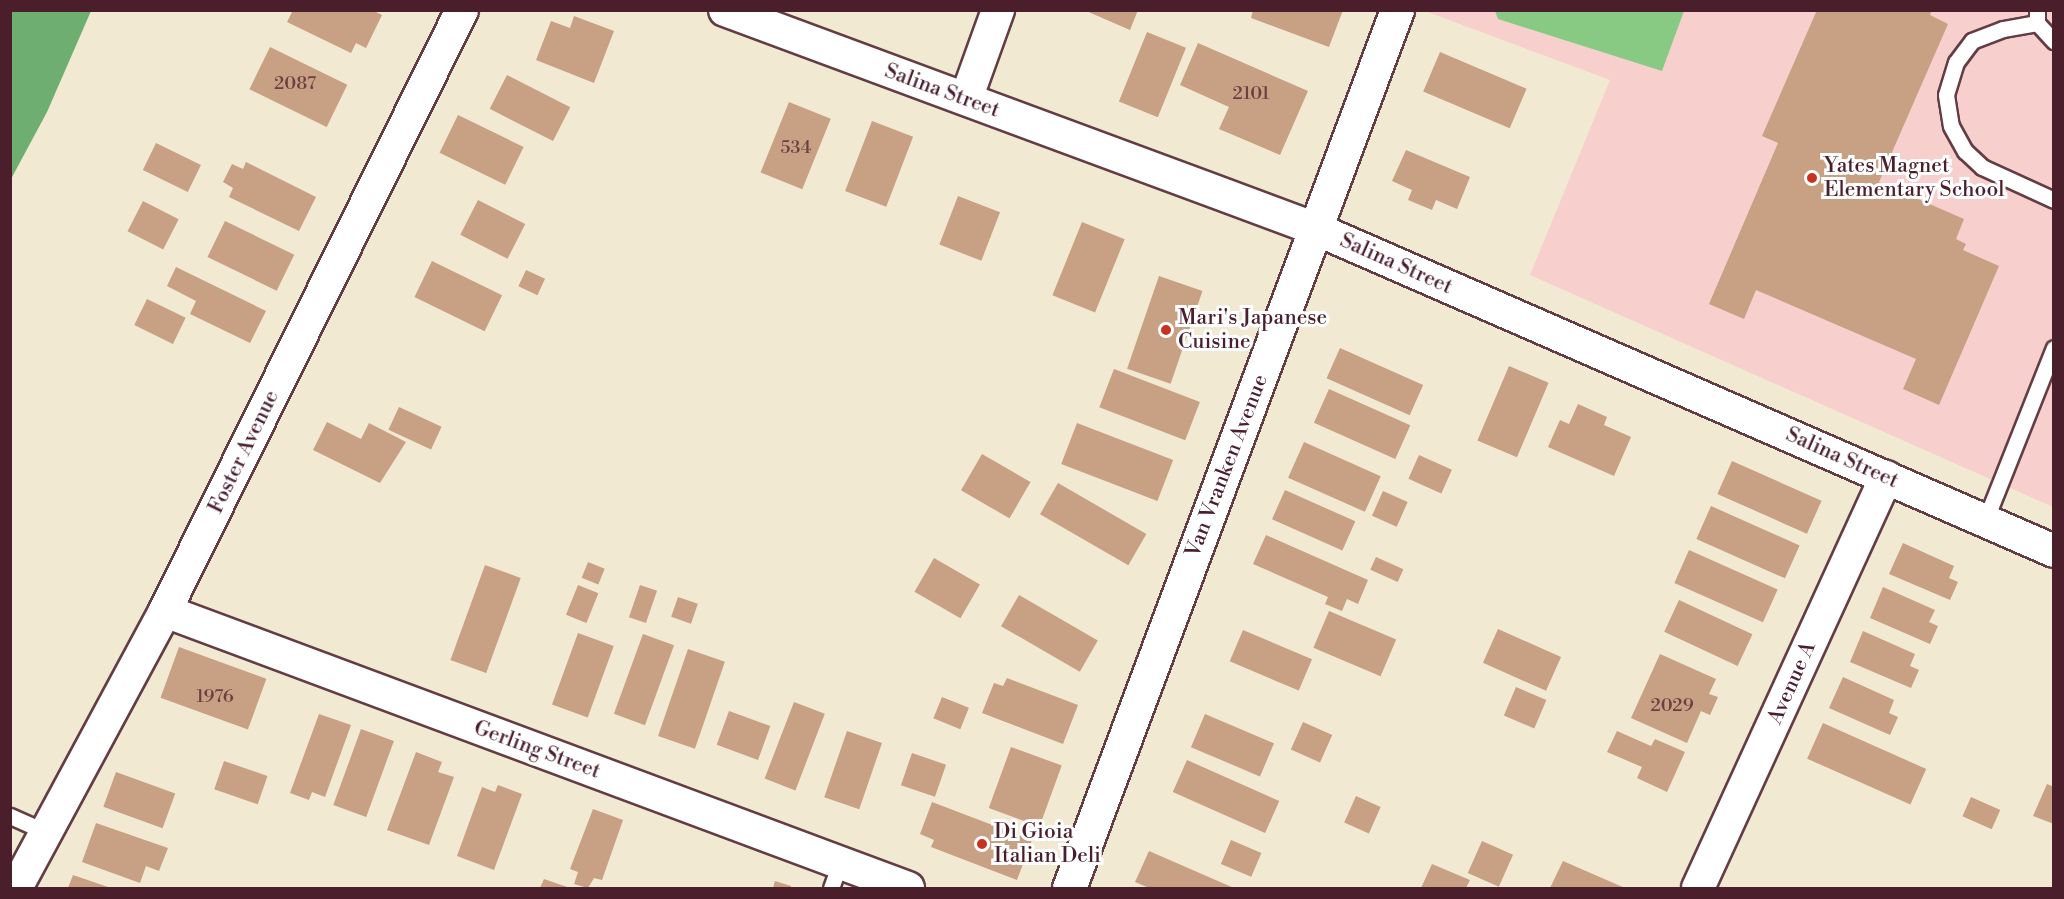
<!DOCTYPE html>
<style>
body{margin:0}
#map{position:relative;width:2064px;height:899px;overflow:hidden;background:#f1e9d1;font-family:"Libre Bodoni",serif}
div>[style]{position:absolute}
.built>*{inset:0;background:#f7d0cd}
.green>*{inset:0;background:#88ca83}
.forest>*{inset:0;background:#6eae71}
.building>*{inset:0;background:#c8a083;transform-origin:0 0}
.roads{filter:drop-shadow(2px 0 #633d44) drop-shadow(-2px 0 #633d44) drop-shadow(0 2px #633d44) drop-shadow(0 -2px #633d44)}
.service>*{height:15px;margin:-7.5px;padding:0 7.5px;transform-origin:7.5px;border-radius:7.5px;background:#fff}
.minor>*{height:32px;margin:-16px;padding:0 16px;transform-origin:16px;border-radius:16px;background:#fff}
.tertiary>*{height:33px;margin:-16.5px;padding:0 16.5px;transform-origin:16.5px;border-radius:16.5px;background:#fff}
.dots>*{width:16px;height:16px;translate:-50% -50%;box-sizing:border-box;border:3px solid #fff;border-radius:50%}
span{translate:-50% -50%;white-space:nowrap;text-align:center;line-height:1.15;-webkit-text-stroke:6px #fff;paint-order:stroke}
.number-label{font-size:18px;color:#6a3f41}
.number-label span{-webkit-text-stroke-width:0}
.street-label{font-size:21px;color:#4a1f2b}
.poi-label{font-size:21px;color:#4a1f2b}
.left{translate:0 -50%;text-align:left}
.frame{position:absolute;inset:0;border:12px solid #4a1f2b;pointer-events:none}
</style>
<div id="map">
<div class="built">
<i style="clip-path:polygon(1425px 11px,2053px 11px,2053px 507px,1530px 275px,1610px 80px)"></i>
</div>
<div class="green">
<i style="clip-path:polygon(1495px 11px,1495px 10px,1684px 11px,1662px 71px,1498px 19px)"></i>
</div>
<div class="forest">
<i style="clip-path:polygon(11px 10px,91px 11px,47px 112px,11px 179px)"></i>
</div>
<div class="building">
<i style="clip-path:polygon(293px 10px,372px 10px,382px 15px,366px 48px,356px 43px,351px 53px,287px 22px)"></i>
<i style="clip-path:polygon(1084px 10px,1138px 10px,1130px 30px)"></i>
<i style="clip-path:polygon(1253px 10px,1343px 10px,1329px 47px,1251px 18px)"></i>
<i style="clip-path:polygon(1817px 10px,1932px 10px,1930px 15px,1948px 24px,1879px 182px,1964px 219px,1956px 239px,1966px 244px,1963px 250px,1999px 266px,1939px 405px,1903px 389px,1916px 359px,1756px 290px,1744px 319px,1709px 304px,1778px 143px,1762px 136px)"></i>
<i style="clip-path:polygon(574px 16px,614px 31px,594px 83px,536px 60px,551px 21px,570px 28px)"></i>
<i style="left:1147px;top:32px;width:42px;height:75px;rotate:22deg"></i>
<i style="clip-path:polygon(1198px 43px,1308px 91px,1280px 155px,1219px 129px,1229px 107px,1180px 85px)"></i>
<i style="left:270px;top:47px;width:86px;height:47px;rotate:26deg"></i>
<i style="left:1440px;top:52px;width:94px;height:43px;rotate:23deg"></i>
<i style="left:507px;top:75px;width:71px;height:38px;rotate:27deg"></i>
<i style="left:789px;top:102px;width:45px;height:76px;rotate:22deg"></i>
<i style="left:458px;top:115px;width:73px;height:42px;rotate:26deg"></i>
<i style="left:872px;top:121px;width:44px;height:75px;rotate:21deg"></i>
<i style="left:156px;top:143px;width:50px;height:30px;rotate:26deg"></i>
<i style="clip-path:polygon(1406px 150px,1470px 177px,1457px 209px,1436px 200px,1432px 210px,1408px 200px,1412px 190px,1392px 181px)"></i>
<i style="clip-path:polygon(246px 162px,316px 197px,299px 231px,229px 197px,233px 188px,223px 182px,232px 164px,243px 169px)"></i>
<i style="left:958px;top:196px;width:45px;height:52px;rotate:21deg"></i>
<i style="left:478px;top:200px;width:53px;height:39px;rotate:27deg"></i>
<i style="left:143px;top:201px;width:40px;height:34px;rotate:27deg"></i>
<i style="left:225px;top:221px;width:77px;height:40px;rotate:26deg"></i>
<i style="left:1082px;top:222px;width:46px;height:79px;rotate:22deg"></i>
<i style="left:432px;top:261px;width:78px;height:40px;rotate:26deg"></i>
<i style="clip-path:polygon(176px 267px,266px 311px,250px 343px,190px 314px,196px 301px,167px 286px)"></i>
<i style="left:526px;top:270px;width:21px;height:18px;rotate:25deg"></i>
<i style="left:1159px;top:276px;width:46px;height:98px;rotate:19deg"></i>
<i style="left:147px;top:299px;width:43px;height:29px;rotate:26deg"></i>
<i style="left:1340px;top:348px;width:91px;height:33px;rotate:24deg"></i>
<i style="left:1509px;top:366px;width:43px;height:81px;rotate:23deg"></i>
<i style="left:1114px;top:369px;width:92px;height:41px;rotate:21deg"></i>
<i style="left:1329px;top:389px;width:89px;height:37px;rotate:24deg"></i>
<i style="clip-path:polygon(1578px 404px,1607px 417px,1604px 425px,1631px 437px,1614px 476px,1548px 447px,1560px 420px,1569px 424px)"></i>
<i style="left:399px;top:407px;width:47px;height:25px;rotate:25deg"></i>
<i style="clip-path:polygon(327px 422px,361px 439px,369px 423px,406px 442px,380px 483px,313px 450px)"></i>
<i style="left:1077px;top:423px;width:103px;height:44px;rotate:21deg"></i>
<i style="left:1304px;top:442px;width:84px;height:39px;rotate:24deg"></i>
<i style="left:982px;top:454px;width:56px;height:42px;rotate:30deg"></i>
<i style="left:1419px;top:455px;width:36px;height:26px;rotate:24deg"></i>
<i style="left:1732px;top:461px;width:98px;height:36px;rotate:24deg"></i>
<i style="left:1058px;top:483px;width:102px;height:36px;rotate:30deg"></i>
<i style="left:1285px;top:490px;width:77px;height:32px;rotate:24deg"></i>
<i style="left:1383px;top:491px;width:27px;height:27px;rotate:24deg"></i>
<i style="left:1711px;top:506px;width:97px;height:36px;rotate:24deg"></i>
<i style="clip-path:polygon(1266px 535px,1368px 580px,1358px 604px,1347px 599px,1342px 611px,1325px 604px,1328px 597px,1253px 564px)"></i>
<i style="clip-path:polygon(1903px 543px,1954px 566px,1949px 578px,1958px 582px,1950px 600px,1889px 574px)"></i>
<i style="left:1689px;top:550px;width:97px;height:36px;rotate:24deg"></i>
<i style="left:1376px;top:557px;width:30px;height:14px;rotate:24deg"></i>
<i style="left:934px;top:558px;width:53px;height:39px;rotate:30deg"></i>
<i style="left:588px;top:562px;width:18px;height:17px;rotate:22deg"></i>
<i style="left:485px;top:565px;width:38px;height:101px;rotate:20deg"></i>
<i style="left:578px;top:585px;width:22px;height:32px;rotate:22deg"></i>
<i style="left:640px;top:585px;width:18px;height:34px;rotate:19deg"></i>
<i style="clip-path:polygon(1883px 587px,1935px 610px,1929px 622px,1938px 626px,1930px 644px,1870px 618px)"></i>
<i style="left:1019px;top:595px;width:91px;height:36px;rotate:30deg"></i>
<i style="left:678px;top:597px;width:21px;height:21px;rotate:19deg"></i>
<i style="left:1679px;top:600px;width:81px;height:35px;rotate:25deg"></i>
<i style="left:1329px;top:611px;width:73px;height:40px;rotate:23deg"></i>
<i style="left:1498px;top:629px;width:69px;height:37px;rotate:24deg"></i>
<i style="left:1243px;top:630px;width:75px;height:34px;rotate:23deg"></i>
<i style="clip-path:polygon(1863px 631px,1915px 654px,1910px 666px,1919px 670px,1911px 688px,1850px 662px)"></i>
<i style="left:578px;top:633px;width:38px;height:76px;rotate:20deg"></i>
<i style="left:643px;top:634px;width:33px;height:85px;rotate:20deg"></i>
<i style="left:179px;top:647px;width:93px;height:54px;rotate:20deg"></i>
<i style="left:688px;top:649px;width:39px;height:92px;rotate:19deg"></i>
<i style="clip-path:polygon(1660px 654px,1716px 679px,1709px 694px,1718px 697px,1710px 715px,1701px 711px,1687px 743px,1631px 718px)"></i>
<i style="clip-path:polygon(1843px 677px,1894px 700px,1889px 713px,1898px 717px,1890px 735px,1829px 708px)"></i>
<i style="clip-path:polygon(1007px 678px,1078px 705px,1063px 744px,982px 713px,994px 683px,1003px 686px)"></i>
<i style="left:1516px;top:687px;width:33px;height:31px;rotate:23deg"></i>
<i style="left:942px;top:697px;width:29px;height:23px;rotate:22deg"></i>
<i style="left:794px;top:702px;width:33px;height:82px;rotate:21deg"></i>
<i style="left:729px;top:711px;width:44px;height:36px;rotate:20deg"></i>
<i style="clip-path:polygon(319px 714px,351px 725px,325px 797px,312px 792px,309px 800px,290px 793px)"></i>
<i style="left:1205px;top:714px;width:75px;height:36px;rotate:23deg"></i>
<i style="left:1303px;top:722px;width:32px;height:30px;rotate:24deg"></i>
<i style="left:1823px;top:723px;width:113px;height:39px;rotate:24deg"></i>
<i style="left:361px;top:729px;width:35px;height:81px;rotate:20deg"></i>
<i style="left:847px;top:731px;width:37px;height:70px;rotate:19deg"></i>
<i style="clip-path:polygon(1617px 731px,1651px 746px,1655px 739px,1685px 752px,1667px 792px,1637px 778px,1642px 767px,1607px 752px)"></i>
<i style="left:1011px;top:747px;width:54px;height:65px;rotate:20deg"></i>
<i style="clip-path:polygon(416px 752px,442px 762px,438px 772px,454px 777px,429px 845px,387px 830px)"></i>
<i style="left:912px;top:753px;width:36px;height:34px;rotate:19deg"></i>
<i style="left:1187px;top:760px;width:101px;height:35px;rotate:24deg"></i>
<i style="left:224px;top:761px;width:46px;height:30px;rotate:19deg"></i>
<i style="left:116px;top:772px;width:63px;height:37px;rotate:20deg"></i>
<i style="clip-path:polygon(2047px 784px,2054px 787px,2054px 824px,2033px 816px)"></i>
<i style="clip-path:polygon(498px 785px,522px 794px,494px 870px,457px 856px,482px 787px,495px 792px)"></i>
<i style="left:1356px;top:796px;width:27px;height:29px;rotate:24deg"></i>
<i style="left:1971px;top:797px;width:32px;height:21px;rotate:24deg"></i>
<i style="clip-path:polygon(932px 802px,1032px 840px,1017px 880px,931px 847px,934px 840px,920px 834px)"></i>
<i style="clip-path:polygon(593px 809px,623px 820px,602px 880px,594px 878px,588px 888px,574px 884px,578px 872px,570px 869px)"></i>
<i style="clip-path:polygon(96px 823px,168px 848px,159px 871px,146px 866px,140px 883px,82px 862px)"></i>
<i style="left:1231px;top:840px;width:33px;height:26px;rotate:23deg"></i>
<i style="left:1482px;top:841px;width:34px;height:35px;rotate:24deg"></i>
<i style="clip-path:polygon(1149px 851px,1234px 888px,1149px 888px,1135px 882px)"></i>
<i style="clip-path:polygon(1563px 861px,1625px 888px,1550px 888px)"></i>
<i style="clip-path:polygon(1432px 864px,1470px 880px,1466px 888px,1421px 888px)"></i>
<i style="clip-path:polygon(73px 875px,111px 888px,68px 888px)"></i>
<i style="clip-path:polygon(544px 879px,570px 888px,540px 888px)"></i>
<i style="clip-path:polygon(775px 881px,791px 886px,791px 888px,773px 888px)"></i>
</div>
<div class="roads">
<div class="service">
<i style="left:2037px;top:10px;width:13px;rotate:90deg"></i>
<i style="left:2037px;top:23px;width:25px;rotate:47deg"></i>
<i style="left:2037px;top:23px;width:35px;rotate:170deg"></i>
<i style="left:2003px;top:29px;width:33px;rotate:159deg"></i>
<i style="left:1972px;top:41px;width:26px;rotate:127deg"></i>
<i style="left:1956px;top:62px;width:34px;rotate:107deg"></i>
<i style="left:1946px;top:95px;width:31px;rotate:81deg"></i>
<i style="left:1951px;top:126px;width:29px;rotate:61deg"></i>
<i style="left:1965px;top:151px;width:23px;rotate:43deg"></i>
<i style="left:1982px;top:167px;width:79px;rotate:24.6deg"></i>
<i style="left:1985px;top:521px;width:186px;rotate:-68.3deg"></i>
<i style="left:10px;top:816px;width:39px;rotate:24deg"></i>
<i style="left:831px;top:888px;width:27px;rotate:-70deg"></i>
</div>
<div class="minor">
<i style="left:725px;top:10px;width:630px;rotate:20.33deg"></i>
<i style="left:1316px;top:229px;width:805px;rotate:23.57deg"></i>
<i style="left:966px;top:99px;width:95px;rotate:-70.2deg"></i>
<i style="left:165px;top:611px;width:793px;rotate:20.45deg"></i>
<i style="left:16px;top:888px;width:315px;rotate:-61.7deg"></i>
<i style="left:165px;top:611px;width:670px;rotate:-63.7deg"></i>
<i style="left:1698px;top:888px;width:452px;rotate:-65.4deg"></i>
</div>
<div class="tertiary">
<i style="left:1069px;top:888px;width:937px;rotate:-69.52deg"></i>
</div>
</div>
<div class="dots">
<i style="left:1812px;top:178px;background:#c8321e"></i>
<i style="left:1166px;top:330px;background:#c8321e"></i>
<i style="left:982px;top:844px;background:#c8321e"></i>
</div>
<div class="number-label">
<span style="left:295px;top:84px">2087</span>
<span style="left:1251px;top:94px">2101</span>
<span style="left:796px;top:148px">534</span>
<span style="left:215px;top:697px">1976</span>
<span style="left:1672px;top:706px">2029</span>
</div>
<div class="street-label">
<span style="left:942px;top:91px;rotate:20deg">Salina Street</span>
<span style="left:1396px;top:264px;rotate:24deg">Salina Street</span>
<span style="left:244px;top:452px;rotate:-64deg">Foster Avenue</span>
<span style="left:1842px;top:458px;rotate:24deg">Salina Street</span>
<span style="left:1227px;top:466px;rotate:-69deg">Van Vranken Avenue</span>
<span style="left:1792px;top:683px;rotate:-66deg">Avenue A</span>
<span style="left:537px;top:750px;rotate:20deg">Gerling Street</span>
</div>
<div class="poi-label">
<span class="left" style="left:1824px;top:178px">Yates Magnet<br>Elementary School</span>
<span class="left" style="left:1178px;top:330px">Mari's Japanese<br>Cuisine</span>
<span class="left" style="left:994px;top:844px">Di Gioia<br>Italian Deli</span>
</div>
<div class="frame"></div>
</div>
